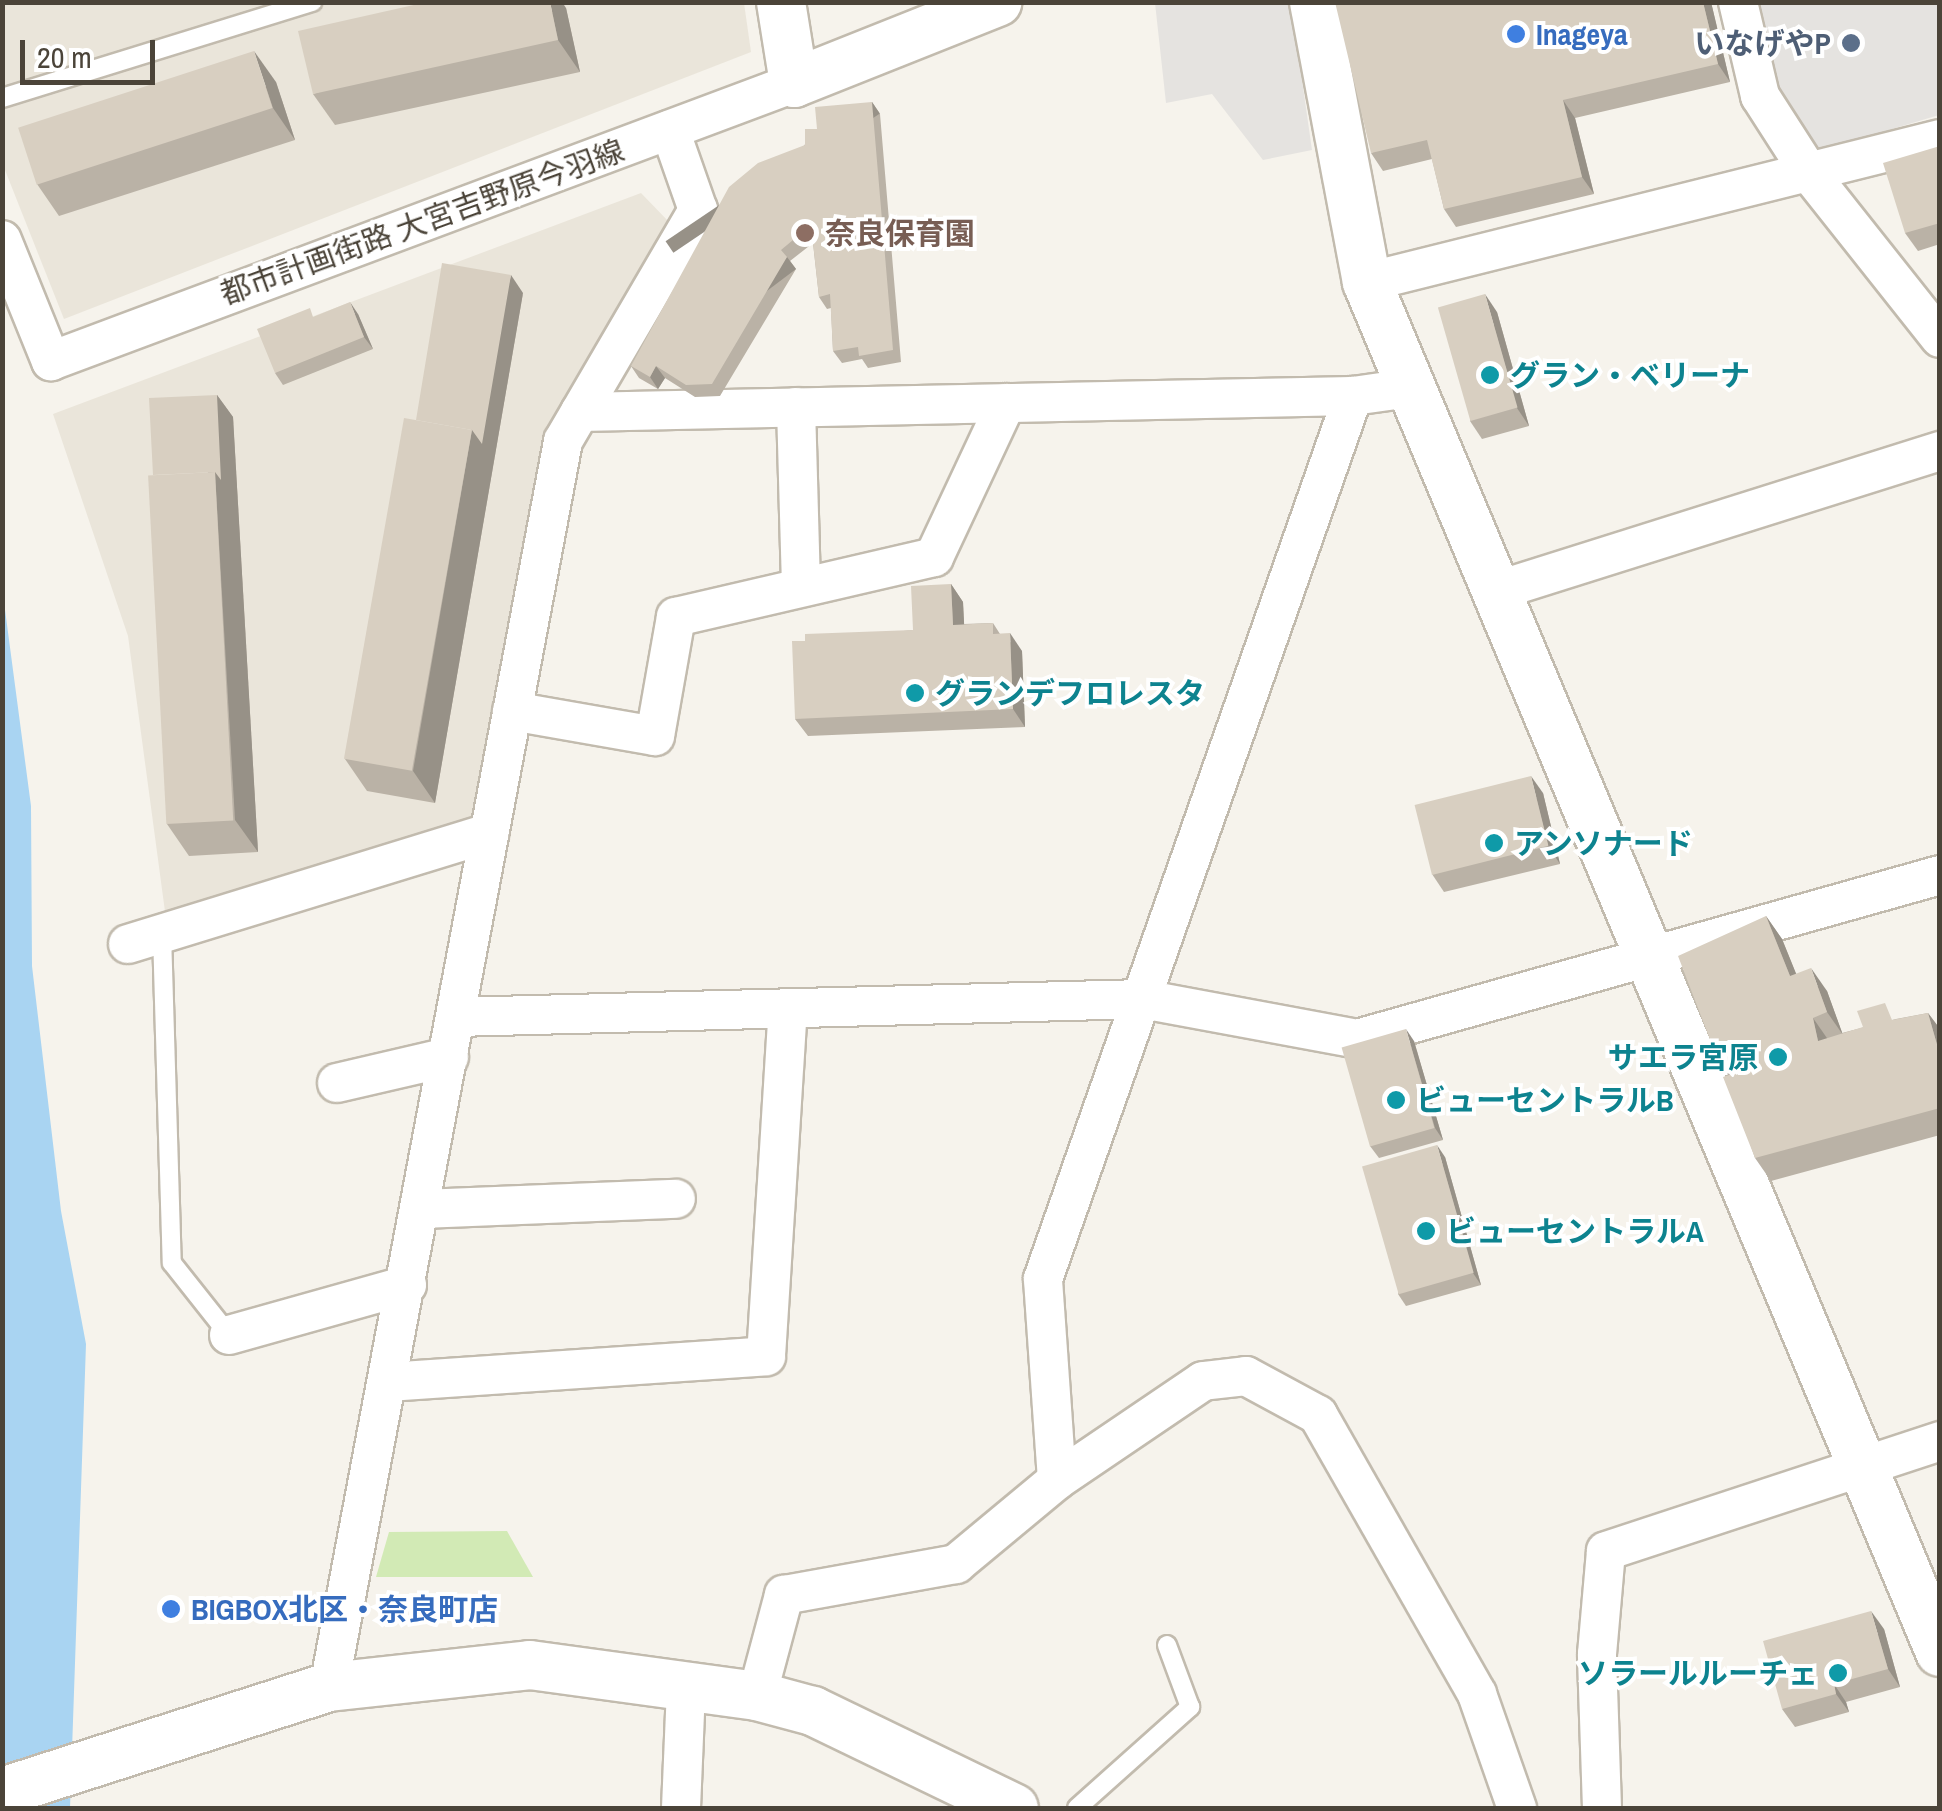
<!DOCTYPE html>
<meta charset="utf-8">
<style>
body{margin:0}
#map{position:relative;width:1942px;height:1811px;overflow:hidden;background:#f6f3ec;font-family:"Archivo Narrow","Noto Sans JP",sans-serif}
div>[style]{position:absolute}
.residential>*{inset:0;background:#eae5da}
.green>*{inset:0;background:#d2eab5}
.parking>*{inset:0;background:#e5e3e0}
.water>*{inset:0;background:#a9d4f2}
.roads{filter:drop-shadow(2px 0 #c2bbae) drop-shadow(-2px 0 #c2bbae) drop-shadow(0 2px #c2bbae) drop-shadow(0 -2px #c2bbae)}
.service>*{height:18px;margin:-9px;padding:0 9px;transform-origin:9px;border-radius:9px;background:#fff}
.minor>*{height:38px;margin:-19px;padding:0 19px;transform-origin:19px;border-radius:19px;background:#fff}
.tertiary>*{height:48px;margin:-24px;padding:0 24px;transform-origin:24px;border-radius:24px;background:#fff}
.wall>*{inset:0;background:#bab2a6}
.shaded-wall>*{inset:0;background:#979187;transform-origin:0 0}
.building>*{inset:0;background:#d8cfc1;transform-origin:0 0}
.dots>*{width:28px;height:28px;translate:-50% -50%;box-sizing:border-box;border:5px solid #fff;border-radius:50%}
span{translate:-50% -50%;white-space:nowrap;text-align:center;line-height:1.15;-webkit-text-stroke:8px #fff;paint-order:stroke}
.shop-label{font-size:30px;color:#366cbe;font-weight:700}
.left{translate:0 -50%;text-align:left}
.service-label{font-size:30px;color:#4e5e75;font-weight:700}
.right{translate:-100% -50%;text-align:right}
.street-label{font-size:30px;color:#4b4439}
.education-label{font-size:30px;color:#785e54;font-weight:700}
.culture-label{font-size:30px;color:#0d838f;font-weight:700}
.frame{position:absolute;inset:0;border:5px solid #4b4439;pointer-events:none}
.scale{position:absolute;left:20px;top:40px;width:135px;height:45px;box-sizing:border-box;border:5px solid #4b4439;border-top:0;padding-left:12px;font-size:30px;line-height:35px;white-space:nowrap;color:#4b4439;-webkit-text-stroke:8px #fff;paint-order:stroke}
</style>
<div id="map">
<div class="residential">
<i style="clip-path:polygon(3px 3px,744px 3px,751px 52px,64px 319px,3px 165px)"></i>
<i style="clip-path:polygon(641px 193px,670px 223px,547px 432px,472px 821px,166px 919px,128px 636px,53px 414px)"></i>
</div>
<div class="green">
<i style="clip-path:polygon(507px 1531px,533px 1577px,376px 1577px,389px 1532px)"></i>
</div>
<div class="parking">
<i style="clip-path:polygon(1155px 3px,1291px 3px,1312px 150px,1263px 160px,1212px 94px,1166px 103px)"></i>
<i style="clip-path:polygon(1753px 3px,1939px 3px,1939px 115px,1812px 153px,1771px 84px)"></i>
</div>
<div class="water">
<i style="clip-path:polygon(2px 587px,31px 806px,32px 966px,61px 1211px,86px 1344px,70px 1808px,3px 1808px)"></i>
</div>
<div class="roads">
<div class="service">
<i style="left:2px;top:98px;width:325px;rotate:-17.2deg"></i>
<i style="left:162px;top:934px;width:329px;rotate:88.3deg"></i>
<i style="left:172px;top:1263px;width:92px;rotate:51.6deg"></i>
<i style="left:1077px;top:1808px;width:152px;rotate:-41.8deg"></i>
<i style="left:1190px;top:1707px;width:66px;rotate:-110.4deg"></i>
</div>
<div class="minor">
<i style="left:1738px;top:2px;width:97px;rotate:76.8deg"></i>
<i style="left:1760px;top:96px;width:93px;rotate:57.3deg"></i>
<i style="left:1810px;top:174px;width:209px;rotate:51.6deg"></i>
<i style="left:2px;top:240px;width:131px;rotate:68deg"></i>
<i style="left:51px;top:361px;width:793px;rotate:-20.51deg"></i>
<i style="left:1367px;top:282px;width:591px;rotate:-14.01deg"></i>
<i style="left:796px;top:407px;width:180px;rotate:88.4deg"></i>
<i style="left:580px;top:412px;width:773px;rotate:-1.19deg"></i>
<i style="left:1353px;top:396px;width:58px;rotate:-8deg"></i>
<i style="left:1496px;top:591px;width:466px;rotate:-17.5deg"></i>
<i style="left:512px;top:711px;width:145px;rotate:9.9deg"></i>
<i style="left:655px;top:736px;width:121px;rotate:-80deg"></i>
<i style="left:676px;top:617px;width:265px;rotate:-13.1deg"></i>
<i style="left:934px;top:557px;width:170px;rotate:-64.9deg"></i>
<i style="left:128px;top:944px;width:378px;rotate:-17.1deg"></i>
<i style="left:456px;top:1017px;width:686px;rotate:-1.5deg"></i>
<i style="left:1142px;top:999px;width:219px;rotate:10.5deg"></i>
<i style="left:1357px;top:1039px;width:606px;rotate:-15.71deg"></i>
<i style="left:337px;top:1083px;width:115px;rotate:-13.1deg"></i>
<i style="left:422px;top:1209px;width:254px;rotate:-2.3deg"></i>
<i style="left:229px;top:1335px;width:185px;rotate:-15.7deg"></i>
<i style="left:388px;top:1382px;width:379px;rotate:-3.9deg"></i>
<i style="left:766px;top:1356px;width:348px;rotate:-86.4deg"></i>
<i style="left:1057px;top:1480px;width:201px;rotate:-94deg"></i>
<i style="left:1043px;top:1279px;width:936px;rotate:-70.66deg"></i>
<i style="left:329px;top:1687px;width:1268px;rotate:-79.36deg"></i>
<i style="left:563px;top:441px;width:268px;rotate:-59.7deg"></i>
<i style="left:698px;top:210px;width:85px;rotate:-109.3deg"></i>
<i style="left:757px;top:1696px;width:105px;rotate:-75deg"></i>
<i style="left:784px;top:1595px;width:175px;rotate:-10.2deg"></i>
<i style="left:956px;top:1564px;width:131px;rotate:-39.7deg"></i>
<i style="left:1057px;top:1480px;width:176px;rotate:-34.1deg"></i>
<i style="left:1203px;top:1381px;width:43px;rotate:-6.6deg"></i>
<i style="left:1246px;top:1376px;width:82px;rotate:28.4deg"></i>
<i style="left:1318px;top:1415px;width:321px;rotate:60.3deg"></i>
<i style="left:1477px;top:1694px;width:121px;rotate:70.7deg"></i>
<i style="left:681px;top:1808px;width:121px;rotate:-87.6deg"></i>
<i style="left:1602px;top:1808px;width:154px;rotate:-91.9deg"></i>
<i style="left:1597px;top:1654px;width:103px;rotate:-85deg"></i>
<i style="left:1606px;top:1551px;width:352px;rotate:-18.2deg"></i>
</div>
<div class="tertiary">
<i style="left:781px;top:2px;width:82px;rotate:80.9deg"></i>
<i style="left:794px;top:83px;width:219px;rotate:-21.7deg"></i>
<i style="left:1314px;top:2px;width:285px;rotate:79.3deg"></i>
<i style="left:1367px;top:282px;width:1485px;rotate:67.3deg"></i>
<i style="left:2px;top:1792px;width:343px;rotate:-17.8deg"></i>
<i style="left:329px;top:1687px;width:202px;rotate:-6.2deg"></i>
<i style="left:530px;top:1665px;width:229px;rotate:7.8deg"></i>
<i style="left:757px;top:1696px;width:58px;rotate:15deg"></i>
<i style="left:813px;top:1711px;width:223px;rotate:25.8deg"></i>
</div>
</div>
<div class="wall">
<i style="clip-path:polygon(1711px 2px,1730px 82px,1575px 118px,1594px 194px,1456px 227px,1444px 209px,1432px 159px,1383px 171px,1371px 153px)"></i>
<i style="clip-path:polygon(566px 8px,580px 72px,335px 125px,313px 94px)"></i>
<i style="clip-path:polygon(276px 82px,295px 140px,59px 216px,37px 184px)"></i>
<i style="clip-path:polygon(872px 102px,880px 114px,901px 362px,868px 368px,862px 359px,842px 363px,833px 351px,831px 308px,827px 309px,819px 297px,813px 243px,790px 261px,796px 269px,720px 396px,695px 397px,665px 378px,658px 389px,639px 378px,631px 366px,817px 129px)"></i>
<i style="clip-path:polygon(1940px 146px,1940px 244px,1918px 251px,1905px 233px)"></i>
<i style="clip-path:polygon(523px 293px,435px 803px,367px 791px,345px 759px)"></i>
<i style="clip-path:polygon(1497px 312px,1529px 426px,1482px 439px,1470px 421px)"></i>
<i style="clip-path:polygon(358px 314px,373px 349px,283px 385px,275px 373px,316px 316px)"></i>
<i style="clip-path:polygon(217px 395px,233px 417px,258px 852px,189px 856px,167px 824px)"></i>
<i style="clip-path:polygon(951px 584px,963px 602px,964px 624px,993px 623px,1000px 634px,1022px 651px,1025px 727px,808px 736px,795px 719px,805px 641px,913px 630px)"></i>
<i style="clip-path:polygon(1543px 793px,1560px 864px,1444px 892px,1432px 874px)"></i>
<i style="clip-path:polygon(1766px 916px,1782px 939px,1796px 974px,1827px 991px,1842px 1033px,1896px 1019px,1928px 1013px,1940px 1029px,1940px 1135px,1771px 1181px,1755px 1158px,1727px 1076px,1721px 1068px)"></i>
<i style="clip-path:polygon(1414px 1041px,1443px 1140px,1379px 1158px,1370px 1146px)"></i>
<i style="clip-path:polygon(1445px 1157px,1481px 1285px,1406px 1306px,1398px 1294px)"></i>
<i style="clip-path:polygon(1884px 1629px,1900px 1687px,1846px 1702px,1849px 1712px,1795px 1727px,1782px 1709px)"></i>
</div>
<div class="shaded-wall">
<i style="clip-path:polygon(550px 2px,562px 2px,566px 8px,580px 72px,558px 40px)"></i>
<i style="clip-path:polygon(1703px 2px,1711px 2px,1730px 82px,1718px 64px)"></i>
<i style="clip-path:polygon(254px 51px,276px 82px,295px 140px,273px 108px)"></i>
<i style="clip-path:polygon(1563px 100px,1575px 118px,1594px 194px,1582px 177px)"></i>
<i style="left:872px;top:102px;width:14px;height:249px;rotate:56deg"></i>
<i style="left:787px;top:257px;width:15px;height:147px;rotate:53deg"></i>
<i style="clip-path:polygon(511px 275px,523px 293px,435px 803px,413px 771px,472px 430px)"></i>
<i style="clip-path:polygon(1485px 294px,1497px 312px,1529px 426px,1517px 408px)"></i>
<i style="clip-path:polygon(350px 302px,358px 314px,373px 349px,364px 337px)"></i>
<i style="clip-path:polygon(656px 366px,665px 378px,658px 389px,650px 377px)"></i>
<i style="clip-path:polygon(217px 395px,233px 417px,258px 852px,235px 820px,215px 472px)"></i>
<i style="clip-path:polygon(951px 584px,963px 602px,965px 642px,953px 625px)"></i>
<i style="clip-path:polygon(1010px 633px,1022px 651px,1025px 727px,1013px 709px)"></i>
<i style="clip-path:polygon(1531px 776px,1543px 793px,1560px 864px,1548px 846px)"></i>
<i style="clip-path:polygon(1766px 916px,1782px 939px,1806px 998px,1790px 976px)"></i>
<i style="clip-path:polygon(1811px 968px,1827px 991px,1843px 1035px,1827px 1012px)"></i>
<i style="clip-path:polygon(1928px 1013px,1940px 1029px,1940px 1055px)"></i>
<i style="clip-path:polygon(1813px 1018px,1829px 1041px,1818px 1041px)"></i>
<i style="clip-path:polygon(1406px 1029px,1414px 1041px,1443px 1140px,1435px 1128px)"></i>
<i style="clip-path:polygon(1437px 1145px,1445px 1157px,1481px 1285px,1473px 1273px)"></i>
<i style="clip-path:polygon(1871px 1611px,1884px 1629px,1900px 1687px,1888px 1669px)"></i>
<i style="clip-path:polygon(1834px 1684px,1846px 1702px,1849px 1712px,1836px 1694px)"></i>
</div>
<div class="building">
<i style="clip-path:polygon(427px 2px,550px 2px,558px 40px,313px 94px,298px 31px)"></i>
<i style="clip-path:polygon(1335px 2px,1703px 2px,1718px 64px,1563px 100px,1582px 177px,1444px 209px,1427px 140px,1371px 153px)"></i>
<i style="left:254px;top:51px;width:60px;height:248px;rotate:72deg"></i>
<i style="clip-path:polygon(872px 102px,893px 350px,859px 356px,858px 347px,833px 351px,830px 294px,819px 297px,811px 225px,781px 250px,787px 257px,712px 384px,686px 385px,656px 366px,650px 377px,631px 366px,729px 187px,758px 163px,805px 145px,805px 129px,817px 129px,815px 107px)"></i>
<i style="clip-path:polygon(1940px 146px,1940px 223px,1905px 233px,1883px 163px)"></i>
<i style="clip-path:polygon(442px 263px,511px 275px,482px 444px,472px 430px,416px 420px)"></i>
<i style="left:1485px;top:294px;width:118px;height:49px;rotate:74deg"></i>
<i style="clip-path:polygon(350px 302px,364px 337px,275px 373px,257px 329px,310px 308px,313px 317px)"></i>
<i style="clip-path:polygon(217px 395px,221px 480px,215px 472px,153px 475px,149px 398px)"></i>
<i style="left:404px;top:418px;width:69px;height:346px;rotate:10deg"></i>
<i style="left:215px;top:472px;width:349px;height:67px;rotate:87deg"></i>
<i style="clip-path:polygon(951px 584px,953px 625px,993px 623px,993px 634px,1010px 633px,1013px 709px,795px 719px,792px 641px,805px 641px,805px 634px,913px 630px,911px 586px)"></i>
<i style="left:1531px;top:776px;width:72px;height:120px;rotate:76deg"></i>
<i style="clip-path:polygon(1766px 916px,1790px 976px,1811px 968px,1827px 1012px,1813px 1018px,1818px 1041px,1863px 1027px,1857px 1011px,1885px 1003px,1892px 1020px,1928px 1013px,1940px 1055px,1940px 1108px,1755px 1158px,1723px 1077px,1744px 1070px,1741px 1061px,1721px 1068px,1678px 956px)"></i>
<i style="left:1406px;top:1029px;width:103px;height:67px;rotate:74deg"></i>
<i style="left:1437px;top:1145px;width:133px;height:78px;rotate:74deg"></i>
<i style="clip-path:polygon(1871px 1611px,1888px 1669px,1834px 1684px,1836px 1694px,1782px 1709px,1763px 1641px)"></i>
</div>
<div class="dots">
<i style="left:1516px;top:34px;background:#3f7fe0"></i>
<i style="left:1851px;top:43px;background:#5c6f8a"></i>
<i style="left:805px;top:233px;background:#8d6e63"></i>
<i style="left:1490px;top:375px;background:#0f9aa8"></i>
<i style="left:915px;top:693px;background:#0f9aa8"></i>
<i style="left:1494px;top:843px;background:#0f9aa8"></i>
<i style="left:1778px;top:1057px;background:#0f9aa8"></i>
<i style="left:1396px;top:1100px;background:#0f9aa8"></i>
<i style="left:1426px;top:1231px;background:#0f9aa8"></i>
<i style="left:171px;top:1609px;background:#3f7fe0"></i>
<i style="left:1838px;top:1673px;background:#0f9aa8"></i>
</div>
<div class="shop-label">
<span class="left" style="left:1536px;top:34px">Inageya</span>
<span class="left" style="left:191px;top:1609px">BIGBOX北区・奈良町店</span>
</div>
<div class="service-label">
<span class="right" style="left:1831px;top:43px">いなげやP</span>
</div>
<div class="street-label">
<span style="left:422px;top:222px;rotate:-20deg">都市計画街路 大宮吉野原今羽線</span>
</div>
<div class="education-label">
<span class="left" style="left:825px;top:233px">奈良保育園</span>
</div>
<div class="culture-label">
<span class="left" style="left:1510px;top:375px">グラン・ベリーナ</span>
<span class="left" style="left:935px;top:693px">グランデフロレスタ</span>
<span class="left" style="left:1514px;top:843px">アンソナード</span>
<span class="right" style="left:1758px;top:1057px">サエラ宮原</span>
<span class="left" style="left:1416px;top:1100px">ビューセントラルB</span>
<span class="left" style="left:1446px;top:1231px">ビューセントラルA</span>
<span class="right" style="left:1818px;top:1673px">ソラールルーチェ</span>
</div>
<div class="frame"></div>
<div class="scale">20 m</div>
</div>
